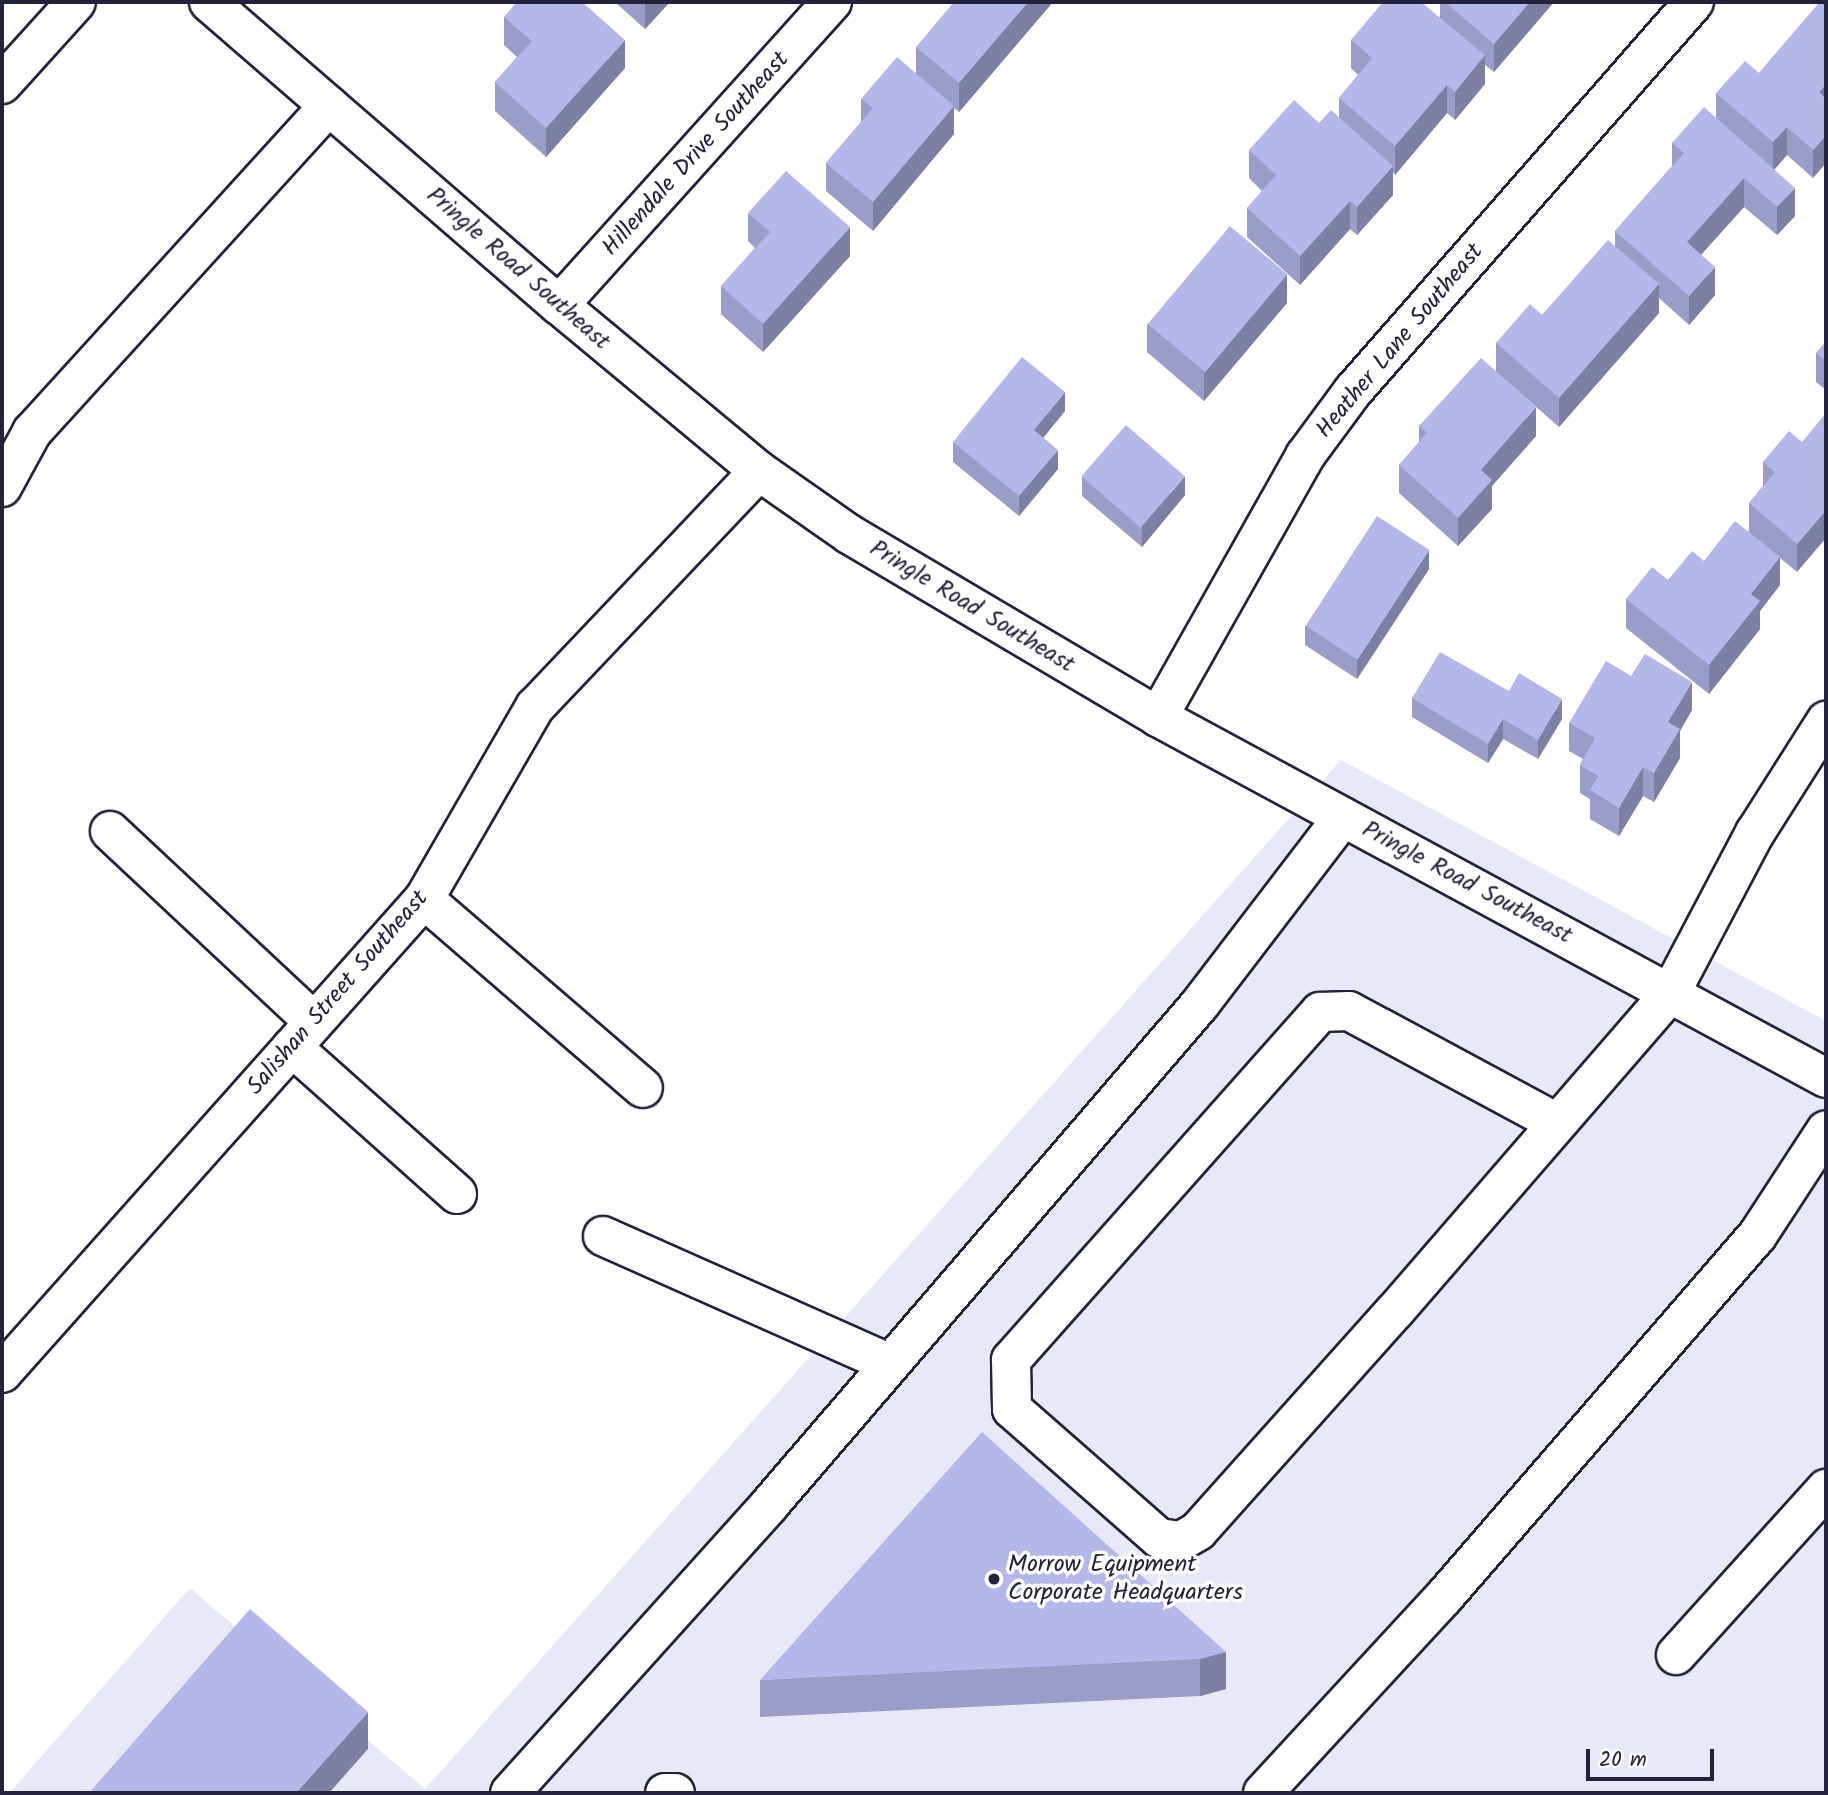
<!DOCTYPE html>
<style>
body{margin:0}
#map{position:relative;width:1828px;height:1795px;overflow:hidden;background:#fff;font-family:Kalam,sans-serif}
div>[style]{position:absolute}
.built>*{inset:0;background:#e8e9f8}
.roads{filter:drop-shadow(2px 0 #22223b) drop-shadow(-2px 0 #22223b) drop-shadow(0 2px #22223b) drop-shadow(0 -2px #22223b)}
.minor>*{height:38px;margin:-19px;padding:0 19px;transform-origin:19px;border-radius:19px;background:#fff}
.wall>*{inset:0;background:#9a9dc8}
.shaded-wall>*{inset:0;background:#7d80a3}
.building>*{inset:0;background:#b3b7e9;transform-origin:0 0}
.dots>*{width:19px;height:19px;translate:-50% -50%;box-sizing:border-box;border:4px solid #fff;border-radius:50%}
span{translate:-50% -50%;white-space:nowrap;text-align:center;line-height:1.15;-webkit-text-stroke:7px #fff;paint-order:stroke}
.street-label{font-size:24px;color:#22223b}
.poi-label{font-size:24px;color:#22223b}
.left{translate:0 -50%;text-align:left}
.frame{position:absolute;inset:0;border:4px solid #22223b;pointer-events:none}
.scale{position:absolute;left:1586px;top:1749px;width:128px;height:32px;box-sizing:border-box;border:4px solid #22223b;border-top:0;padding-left:9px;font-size:21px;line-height:24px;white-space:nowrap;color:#22223b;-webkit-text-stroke:5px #fff;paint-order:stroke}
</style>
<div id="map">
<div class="built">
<i style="clip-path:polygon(1341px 760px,1826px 1021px,1826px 1793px,9px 1793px,190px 1588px,425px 1789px)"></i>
</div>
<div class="roads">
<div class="minor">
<i style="left:209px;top:2px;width:463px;rotate:40.9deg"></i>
<i style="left:559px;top:305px;width:260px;rotate:39.7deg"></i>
<i style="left:759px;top:471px;width:110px;rotate:35deg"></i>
<i style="left:849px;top:534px;width:359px;rotate:30.6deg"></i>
<i style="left:1158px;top:717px;width:759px;rotate:28.39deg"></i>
<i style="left:2px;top:84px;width:110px;rotate:-47.9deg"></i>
<i style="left:559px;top:305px;width:408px;rotate:-48deg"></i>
<i style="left:2px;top:487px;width:63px;rotate:-61.4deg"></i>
<i style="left:32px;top:432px;width:441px;rotate:-47.7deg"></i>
<i style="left:1158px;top:717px;width:300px;rotate:-60.6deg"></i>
<i style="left:1305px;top:456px;width:81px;rotate:-53.6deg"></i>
<i style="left:1353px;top:391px;width:517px;rotate:-48.76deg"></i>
<i style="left:110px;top:831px;width:279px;rotate:43.1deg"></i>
<i style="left:424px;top:899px;width:289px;rotate:40.8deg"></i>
<i style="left:292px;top:1047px;width:221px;rotate:41.7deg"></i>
<i style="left:1557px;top:1123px;width:236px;rotate:-151.7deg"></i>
<i style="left:1349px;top:1011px;width:29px;rotate:178deg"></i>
<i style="left:1320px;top:1012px;width:465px;rotate:131.6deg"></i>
<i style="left:1011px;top:1360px;width:49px;rotate:88.8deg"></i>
<i style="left:1012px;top:1409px;width:196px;rotate:41.3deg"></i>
<i style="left:1159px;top:1538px;width:22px;rotate:8deg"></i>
<i style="left:1181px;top:1541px;width:20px;rotate:-30deg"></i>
<i style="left:1198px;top:1531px;width:295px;rotate:-48.2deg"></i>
<i style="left:1395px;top:1311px;width:422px;rotate:-49.1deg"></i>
<i style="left:1671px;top:992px;width:180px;rotate:-62.2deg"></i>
<i style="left:1755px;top:833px;width:133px;rotate:-57.6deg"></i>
<i style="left:603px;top:1236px;width:312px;rotate:24deg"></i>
<i style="left:2px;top:1373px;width:635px;rotate:-48.32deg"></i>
<i style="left:424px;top:899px;width:222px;rotate:-60deg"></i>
<i style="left:535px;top:707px;width:325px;rotate:-46.5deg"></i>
<i style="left:1676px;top:1655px;width:224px;rotate:-47.9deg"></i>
<i style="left:510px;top:1793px;width:389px;rotate:-48deg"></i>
<i style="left:770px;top:1504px;width:659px;rotate:-49.3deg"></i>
<i style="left:1200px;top:1004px;width:235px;rotate:-52.6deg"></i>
<i style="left:665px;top:1793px;width:10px"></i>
<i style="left:1263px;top:1793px;width:267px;rotate:-47.3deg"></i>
<i style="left:1444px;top:1597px;width:478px;rotate:-49.1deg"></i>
<i style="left:1757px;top:1236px;width:126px;rotate:-56.9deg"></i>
</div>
</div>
<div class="wall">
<i style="clip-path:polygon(615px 2px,670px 2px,645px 29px)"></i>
<i style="clip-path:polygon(1053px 2px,959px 112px,954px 108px,954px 134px,873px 231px,826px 191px,826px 163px,861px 122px,861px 99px,916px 73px,916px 47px)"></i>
<i style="clip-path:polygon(1440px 2px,1554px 2px,1494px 72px,1485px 65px,1485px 84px,1455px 120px,1447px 113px,1395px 175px,1393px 172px,1393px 195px,1357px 235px,1350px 229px,1300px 285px,1247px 237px,1247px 208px,1262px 191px,1249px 178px,1249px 150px,1319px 123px,1339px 118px,1339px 98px,1358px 75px,1351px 68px,1351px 40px,1440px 17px)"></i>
<i style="clip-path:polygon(1820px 2px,1813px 178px,1787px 155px,1774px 170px,1795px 216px,1777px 235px,1744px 207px,1701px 255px,1715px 295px,1689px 325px,1659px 298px,1659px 313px,1559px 427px,1502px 377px,1536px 436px,1492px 486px,1492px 509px,1458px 546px,1399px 493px,1399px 465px,1419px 442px,1419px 426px,1496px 371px,1496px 343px,1542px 315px,1615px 246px,1615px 231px,1672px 166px,1672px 143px,1716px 118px,1716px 93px,1759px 73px)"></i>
<i style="clip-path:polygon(504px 17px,625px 68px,546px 157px,495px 111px,495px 82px,517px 57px,504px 45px)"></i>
<i style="clip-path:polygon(748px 213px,850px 256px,763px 352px,721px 314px,721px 286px,755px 248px,748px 241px)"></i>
<i style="clip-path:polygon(1287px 303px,1204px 401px,1147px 352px,1147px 324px)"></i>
<i style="clip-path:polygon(1826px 342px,1826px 390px,1816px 382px,1816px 353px)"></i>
<i style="clip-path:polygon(1065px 411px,1043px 438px,1058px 469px,1019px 516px,953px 462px,953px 442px)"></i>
<i style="clip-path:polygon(1802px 442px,1797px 572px,1780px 558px,1780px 585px,1760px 611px,1760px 629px,1709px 694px,1626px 628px,1626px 599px,1668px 580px,1704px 561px,1749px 531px,1749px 503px,1763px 486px,1763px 462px)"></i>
<i style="clip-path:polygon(1082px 477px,1185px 495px,1142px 547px,1082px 496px)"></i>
<i style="clip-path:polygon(1429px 569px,1357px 679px,1305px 645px,1305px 626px)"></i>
<i style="clip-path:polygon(1509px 691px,1562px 719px,1538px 759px,1503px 739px,1488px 763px,1412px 717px,1412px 698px)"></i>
<i style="clip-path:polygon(1692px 710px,1680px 731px,1680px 758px,1654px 802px,1643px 796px,1619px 836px,1590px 819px,1590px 799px,1580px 793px,1580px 765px,1583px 759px,1569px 751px,1569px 723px)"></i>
<i style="clip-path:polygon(1226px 1652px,1226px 1689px,1200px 1696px,760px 1717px,760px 1680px)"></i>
</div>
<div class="shaded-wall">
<i style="clip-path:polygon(645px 2px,670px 2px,645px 29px)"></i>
<i style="clip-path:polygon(1028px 2px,1053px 2px,959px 112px,959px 83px)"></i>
<i style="clip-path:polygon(1530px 2px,1554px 2px,1494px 72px,1494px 44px)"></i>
<i style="clip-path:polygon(625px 40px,625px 68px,546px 157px,546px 128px)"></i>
<i style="clip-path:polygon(1485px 55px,1485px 84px,1455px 120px,1455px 92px)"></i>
<i style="clip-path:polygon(1826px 84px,1826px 112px,1819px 92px)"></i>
<i style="clip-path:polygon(1447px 85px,1447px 113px,1395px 175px,1395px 146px)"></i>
<i style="clip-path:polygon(954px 106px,954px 134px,873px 231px,873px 202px)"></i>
<i style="clip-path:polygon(1787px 127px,1787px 155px,1773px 171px,1773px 142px)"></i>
<i style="clip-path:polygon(1826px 135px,1826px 163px,1813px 178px,1813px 150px)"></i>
<i style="clip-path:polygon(1393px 166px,1393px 195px,1357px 235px,1357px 207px)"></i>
<i style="clip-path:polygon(1744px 178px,1744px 207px,1687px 270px,1687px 242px)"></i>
<i style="clip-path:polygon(1795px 188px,1795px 216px,1777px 235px,1777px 207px)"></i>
<i style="clip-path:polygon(1350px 201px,1350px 229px,1300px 285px,1300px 256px)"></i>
<i style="clip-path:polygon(850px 227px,850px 256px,763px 352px,763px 324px)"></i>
<i style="clip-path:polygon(1715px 267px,1715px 295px,1689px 325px,1689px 296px)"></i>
<i style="clip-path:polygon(1287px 274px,1287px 303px,1204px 401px,1204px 372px)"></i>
<i style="clip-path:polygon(1659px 284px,1659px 313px,1559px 427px,1559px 398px)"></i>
<i style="clip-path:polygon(1065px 392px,1065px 411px,1034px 449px,1034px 430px)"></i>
<i style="clip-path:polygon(1536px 407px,1536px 436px,1492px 486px,1492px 509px,1458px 546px,1458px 518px,1481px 470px)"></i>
<i style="clip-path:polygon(1058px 450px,1058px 469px,1019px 516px,1019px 496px)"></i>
<i style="clip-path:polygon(1185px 476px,1185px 495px,1142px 547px,1142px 527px)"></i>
<i style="clip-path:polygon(1826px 510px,1826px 538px,1797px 572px,1797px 544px)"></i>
<i style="clip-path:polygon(1429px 550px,1429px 569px,1357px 679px,1357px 660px)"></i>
<i style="clip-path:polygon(1780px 557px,1780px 585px,1760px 611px,1760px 629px,1709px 694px,1709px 665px,1751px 594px)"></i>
<i style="clip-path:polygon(1692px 682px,1692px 710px,1680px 731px,1680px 758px,1654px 802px,1654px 773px,1668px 722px)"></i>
<i style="clip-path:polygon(1562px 699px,1562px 719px,1538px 759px,1538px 740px)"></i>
<i style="clip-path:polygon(1503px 719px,1503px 739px,1488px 763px,1488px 744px)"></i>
<i style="clip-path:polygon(1643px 767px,1643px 796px,1619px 836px,1619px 808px)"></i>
<i style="clip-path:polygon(1226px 1652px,1226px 1689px,1200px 1696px,1200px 1659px)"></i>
<i style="clip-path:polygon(368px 1712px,368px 1749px,329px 1793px,296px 1793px)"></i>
</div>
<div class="building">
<i style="clip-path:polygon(517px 2px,582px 2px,625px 40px,546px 128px,495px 82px,532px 41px,504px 17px)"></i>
<i style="clip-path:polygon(954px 2px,1028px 2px,959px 83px,916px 47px)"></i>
<i style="clip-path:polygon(1383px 2px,1421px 2px,1485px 55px,1455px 92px,1447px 85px,1395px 146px,1339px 98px,1372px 58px,1351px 40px)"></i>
<i style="clip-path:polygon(1445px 2px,1530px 2px,1494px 44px)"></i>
<i style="clip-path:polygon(1820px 2px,1826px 2px,1826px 84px,1819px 92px,1826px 99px,1826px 135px,1813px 150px,1787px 127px,1773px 142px,1716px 93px,1745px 61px,1759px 73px)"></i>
<i style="clip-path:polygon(897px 57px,954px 106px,873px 202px,826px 163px,873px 108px,861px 99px)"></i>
<i style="clip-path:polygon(1294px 100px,1319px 123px,1331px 110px,1393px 166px,1357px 207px,1350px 201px,1300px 256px,1247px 208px,1276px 175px,1249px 150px)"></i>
<i style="clip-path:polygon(1704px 107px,1795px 188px,1777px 207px,1744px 178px,1687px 242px,1715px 267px,1689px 296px,1615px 231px,1684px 153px,1672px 143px)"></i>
<i style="clip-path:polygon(786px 171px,850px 227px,763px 324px,721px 286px,770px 232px,748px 213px)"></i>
<i style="left:1230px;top:226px;width:75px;height:128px;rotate:40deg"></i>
<i style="clip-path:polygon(1608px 240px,1659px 284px,1559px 398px,1496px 343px,1530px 304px,1542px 315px)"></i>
<i style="clip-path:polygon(1826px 342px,1826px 362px,1816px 353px)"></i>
<i style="clip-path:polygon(1022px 357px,1065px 392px,1034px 430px,1058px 450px,1019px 496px,953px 442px)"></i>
<i style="clip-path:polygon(1481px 358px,1536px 407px,1481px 470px,1492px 480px,1458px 518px,1399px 465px,1427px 433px,1419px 426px)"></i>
<i style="clip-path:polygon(1826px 413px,1826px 510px,1797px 544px,1749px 503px,1775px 472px,1763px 462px,1789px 431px,1802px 442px)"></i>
<i style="left:1126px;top:425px;width:78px;height:68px;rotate:41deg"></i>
<i style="left:1377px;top:516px;width:62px;height:131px;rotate:33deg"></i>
<i style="clip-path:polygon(1735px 521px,1780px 557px,1751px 594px,1760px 601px,1709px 665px,1626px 599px,1652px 567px,1668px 580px,1692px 551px,1704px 561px)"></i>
<i style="clip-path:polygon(1440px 652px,1509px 691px,1519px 673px,1562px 699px,1538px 740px,1503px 719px,1488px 744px,1412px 698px)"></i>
<i style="clip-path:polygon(1645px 654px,1692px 682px,1668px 722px,1680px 729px,1654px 773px,1643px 767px,1619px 808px,1590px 790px,1598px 776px,1580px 765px,1595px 738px,1569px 723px,1606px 661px,1631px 676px)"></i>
<i style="clip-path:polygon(982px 1432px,1226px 1652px,1200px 1659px,760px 1680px)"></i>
<i style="clip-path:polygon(250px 1609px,368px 1712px,296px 1793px,89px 1793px)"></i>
</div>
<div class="dots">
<i style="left:994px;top:1579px;background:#22223b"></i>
</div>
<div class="street-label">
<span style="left:696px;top:154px;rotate:-48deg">Hillendale Drive Southeast</span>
<span style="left:518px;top:269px;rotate:41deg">Pringle Road Southeast</span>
<span style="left:1400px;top:341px;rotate:-50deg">Heather Lane Southeast</span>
<span style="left:972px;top:607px;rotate:31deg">Pringle Road Southeast</span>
<span style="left:1467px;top:883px;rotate:28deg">Pringle Road Southeast</span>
<span style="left:338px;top:993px;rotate:-49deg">Salishan Street Southeast</span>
</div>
<div class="poi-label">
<span class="left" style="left:1008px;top:1579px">Morrow Equipment<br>Corporate Headquarters</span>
</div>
<div class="frame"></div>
<div class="scale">20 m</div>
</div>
